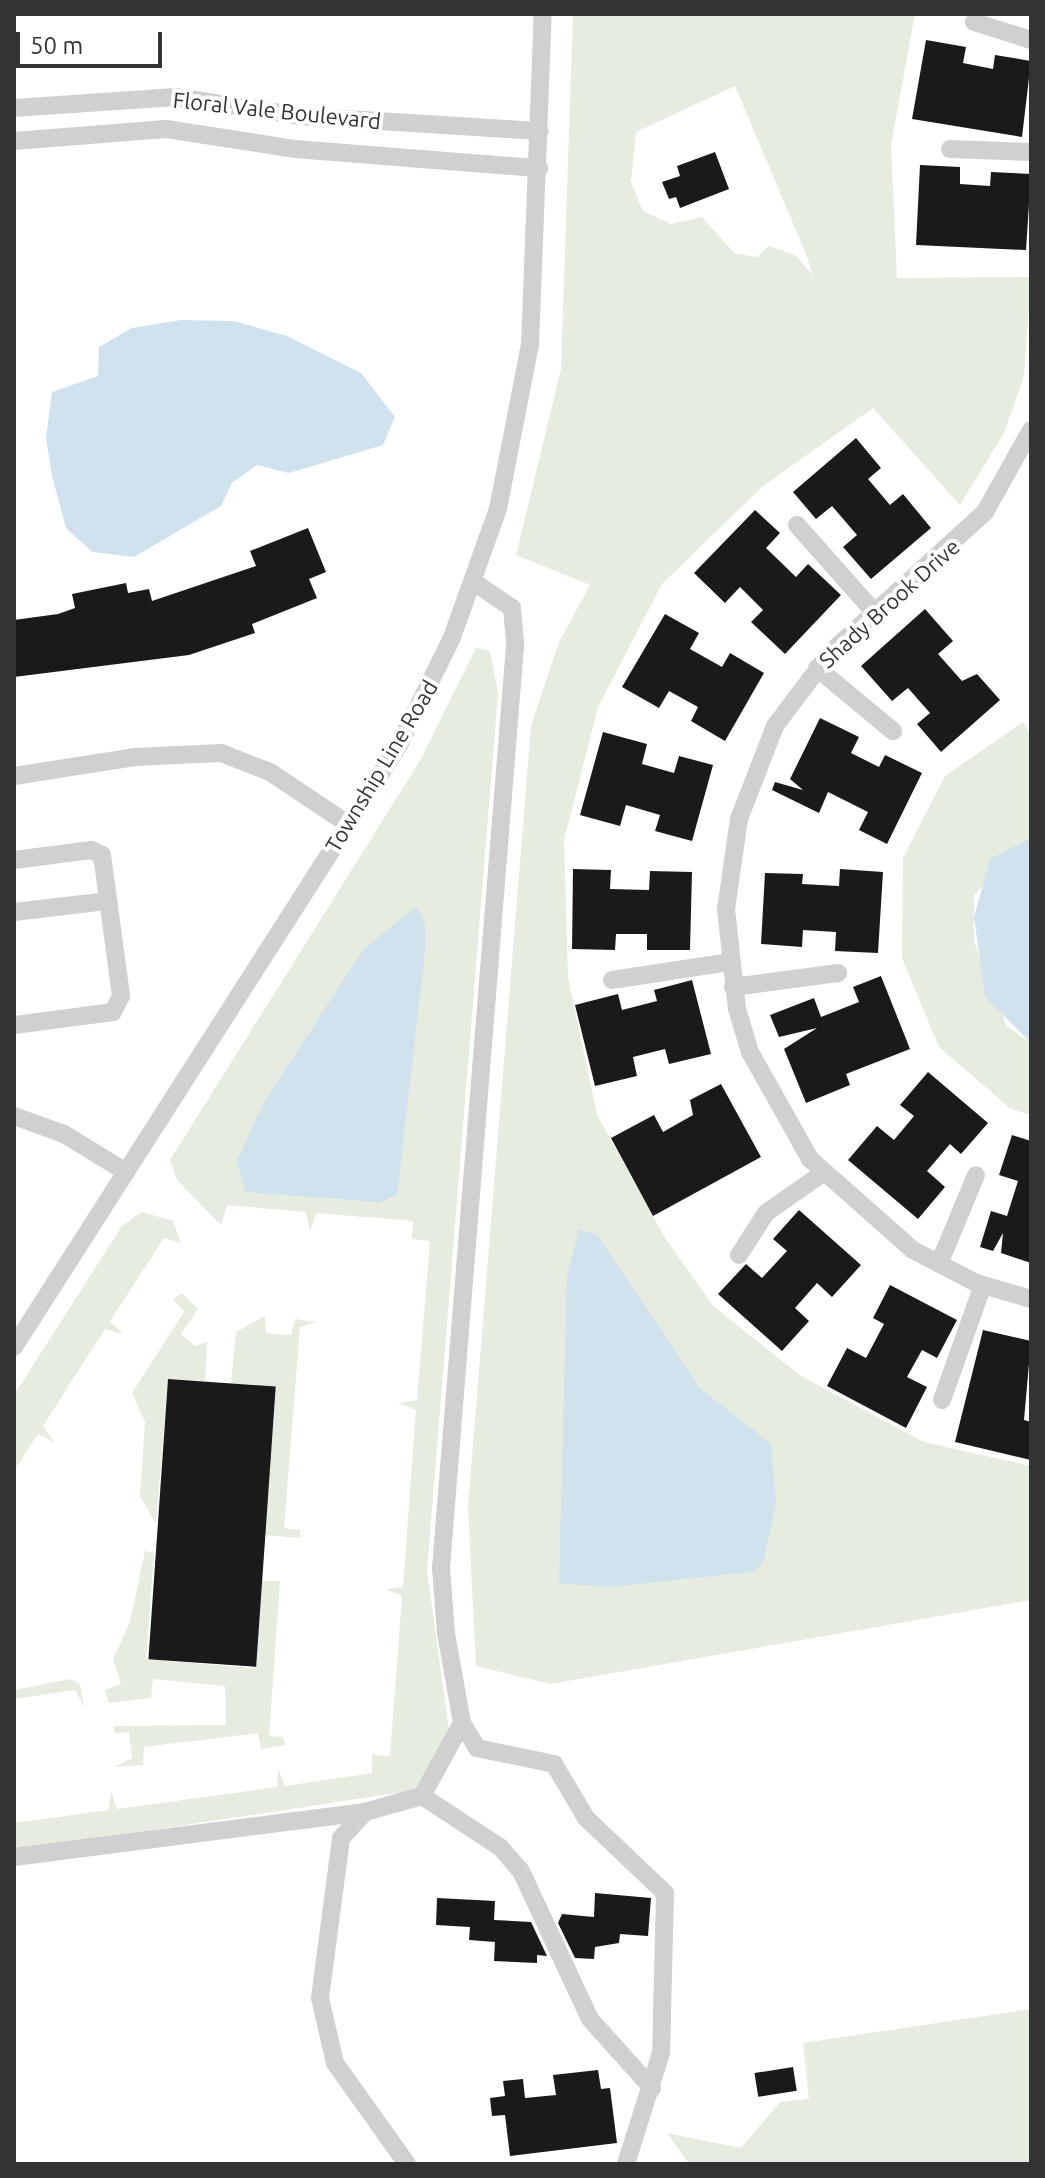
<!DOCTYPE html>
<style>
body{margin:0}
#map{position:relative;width:1045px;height:2178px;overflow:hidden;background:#fff;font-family:Ubuntu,sans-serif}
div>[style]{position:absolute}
.green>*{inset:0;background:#e6ecdf}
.water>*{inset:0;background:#cfe2ee}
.building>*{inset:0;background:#1a1a1a;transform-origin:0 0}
.minor>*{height:18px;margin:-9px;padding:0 9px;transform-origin:9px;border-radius:9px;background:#d0d0d0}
span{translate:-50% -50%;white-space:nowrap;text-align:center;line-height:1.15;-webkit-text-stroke:8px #fff;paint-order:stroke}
.street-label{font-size:22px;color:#333}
.frame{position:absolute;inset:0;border:16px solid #333;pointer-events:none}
.scale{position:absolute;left:16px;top:32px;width:146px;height:36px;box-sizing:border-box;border:4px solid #333;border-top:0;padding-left:10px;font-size:24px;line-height:28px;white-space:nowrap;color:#333;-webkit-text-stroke:6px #fff;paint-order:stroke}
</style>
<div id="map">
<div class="green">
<i style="clip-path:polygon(evenodd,573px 14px,915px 14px,891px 145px,897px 278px,1031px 277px,1024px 376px,1004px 433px,960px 505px,873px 408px,762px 487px,662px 584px,598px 707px,564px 841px,568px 977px,597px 1115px,664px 1236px,713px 1306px,801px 1376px,924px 1442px,1031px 1466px,1031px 1600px,550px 1684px,476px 1666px,468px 1507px,531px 726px,559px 642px,590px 585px,516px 555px,561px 369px,573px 14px,735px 86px,806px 254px,813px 275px,795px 255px,769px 246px,757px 257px,734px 253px,702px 217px,671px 224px,643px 211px,631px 182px,636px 132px,735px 86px)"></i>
<i style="clip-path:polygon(476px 648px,490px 651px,498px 694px,427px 1571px,450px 1737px,424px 1783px,410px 1791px,14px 1851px,14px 1823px,109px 1810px,111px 1791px,117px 1809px,277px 1787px,278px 1769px,285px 1786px,372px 1773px,372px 1755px,390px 1756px,402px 1596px,385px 1589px,403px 1587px,416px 1410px,398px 1403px,417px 1400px,430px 1241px,412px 1239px,413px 1221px,316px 1213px,310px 1232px,306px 1212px,227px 1205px,221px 1225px,177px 1180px,170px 1160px,421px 759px)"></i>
<i style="clip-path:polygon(1023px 722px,1031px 735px,1031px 838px,974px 895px,974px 942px,1007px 1026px,1031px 1043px,1031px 1115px,1011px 1109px,939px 1047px,902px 958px,903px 858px,945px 776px)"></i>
<i style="clip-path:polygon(142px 1212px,173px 1221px,181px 1243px,164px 1238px,110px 1321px,123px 1334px,105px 1329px,43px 1426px,54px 1442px,38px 1434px,14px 1471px,14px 1395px,122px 1226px)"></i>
<i style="clip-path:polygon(182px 1293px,198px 1309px,181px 1334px,195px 1346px,207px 1342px,205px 1381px,168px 1379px,156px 1524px,140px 1496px,145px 1422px,132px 1393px,184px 1312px,173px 1299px)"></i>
<i style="clip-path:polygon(265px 1316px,266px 1333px,291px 1335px,295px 1319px,317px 1322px,300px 1327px,284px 1528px,300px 1530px,301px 1538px,264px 1535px,276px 1388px,231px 1384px,236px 1332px)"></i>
<i style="clip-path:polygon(145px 1551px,154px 1553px,146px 1659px,253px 1668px,261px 1581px,280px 1581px,269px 1736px,283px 1737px,285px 1745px,261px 1749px,258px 1733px,144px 1747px,143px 1765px,115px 1767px,132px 1758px,129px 1732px,115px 1733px,113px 1726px,226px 1725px,225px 1686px,153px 1679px,151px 1698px,109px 1703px,105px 1690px,121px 1684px,113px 1659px,130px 1622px)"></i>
<i style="clip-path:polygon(70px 1679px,80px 1684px,84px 1707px,75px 1690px,14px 1699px,14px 1690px)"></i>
<i style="clip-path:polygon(1031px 2009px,1031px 2164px,689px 2164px,667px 2133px,741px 2148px,780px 2102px,809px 2099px,803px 2043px)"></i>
</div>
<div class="water">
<i style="clip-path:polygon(181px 320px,234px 321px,287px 336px,361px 373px,395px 417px,383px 445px,289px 473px,257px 465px,232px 483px,221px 506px,134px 557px,92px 552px,66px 528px,52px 476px,46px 438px,52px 392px,98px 376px,99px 347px,132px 328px)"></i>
<i style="clip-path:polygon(1031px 838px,1031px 1043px,985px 997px,974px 917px,990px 859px)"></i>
<i style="clip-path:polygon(416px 907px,425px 923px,425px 951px,397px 1196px,379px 1202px,245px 1192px,237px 1161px,264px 1102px,364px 949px)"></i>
<i style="clip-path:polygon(579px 1229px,597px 1235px,701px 1389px,771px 1444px,776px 1503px,763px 1563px,752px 1572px,608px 1587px,559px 1583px,567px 1276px)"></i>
</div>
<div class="building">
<i style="clip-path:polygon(926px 40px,966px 47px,963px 63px,993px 69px,995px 55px,1031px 61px,1022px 137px,912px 119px)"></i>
<i style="clip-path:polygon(715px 152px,729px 189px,680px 208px,676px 197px,669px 199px,662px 182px,680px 176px,677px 166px)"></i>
<i style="clip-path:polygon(920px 165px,960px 167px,960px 184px,990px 186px,991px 172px,1031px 174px,1026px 250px,916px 245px)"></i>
<i style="clip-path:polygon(856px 438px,881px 468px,868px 479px,890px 505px,903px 494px,931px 528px,871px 579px,843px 547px,857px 535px,832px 506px,816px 519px,793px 492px)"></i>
<i style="clip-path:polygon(755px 510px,780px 533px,766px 548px,796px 577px,808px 564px,841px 595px,785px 654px,751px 622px,763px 610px,740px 587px,725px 603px,694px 573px)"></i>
<i style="clip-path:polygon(308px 528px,326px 572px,309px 579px,317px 598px,252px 624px,255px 633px,189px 655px,14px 677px,14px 620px,58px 614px,75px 608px,72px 594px,126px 583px,128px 593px,149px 589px,152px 601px,256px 566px,250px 551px)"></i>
<i style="clip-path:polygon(925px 609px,953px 641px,938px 654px,962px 681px,977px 674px,1000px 700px,941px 752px,917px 724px,930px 713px,908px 688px,892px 701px,861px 666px)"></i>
<i style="clip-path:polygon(665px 614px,699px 633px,690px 649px,722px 667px,730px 653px,764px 673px,725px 741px,691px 721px,698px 707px,669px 691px,659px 708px,622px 687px)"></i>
<i style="clip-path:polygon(820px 718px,859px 737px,851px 753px,879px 767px,885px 755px,922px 773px,887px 844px,859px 830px,868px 812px,828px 792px,819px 813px,772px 790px,775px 782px,803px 790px,790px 779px)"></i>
<i style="clip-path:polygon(603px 732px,647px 744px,642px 764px,674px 773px,679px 756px,713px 765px,692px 841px,655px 831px,660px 815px,626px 805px,620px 826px,580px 815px)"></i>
<i style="clip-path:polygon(573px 869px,611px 870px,610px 889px,649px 890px,650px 871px,692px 872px,690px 950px,647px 950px,647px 934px,616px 934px,615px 950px,572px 949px)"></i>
<i style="clip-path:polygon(840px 869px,883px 872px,878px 953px,835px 951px,836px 932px,803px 930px,802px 947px,761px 944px,765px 873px,803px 874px,802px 884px,839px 886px)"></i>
<i style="clip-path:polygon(881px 976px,910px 1049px,846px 1074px,850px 1085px,806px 1103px,784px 1049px,817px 1028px,779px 1037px,770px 1015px,814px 998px,821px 1017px,859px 1002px,853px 987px)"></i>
<i style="clip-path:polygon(692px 980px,711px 1054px,669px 1064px,665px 1049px,633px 1057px,637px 1076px,595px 1086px,575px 1005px,618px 994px,622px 1010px,657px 1001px,654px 990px)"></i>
<i style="clip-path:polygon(928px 1072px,988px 1123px,961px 1154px,950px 1144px,927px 1171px,945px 1187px,918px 1219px,848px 1160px,877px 1126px,894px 1140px,914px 1116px,900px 1105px)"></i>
<i style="clip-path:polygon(721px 1084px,761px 1157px,653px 1216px,611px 1138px,654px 1115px,663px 1132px,693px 1115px,690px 1100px)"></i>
<i style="clip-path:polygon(1012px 1135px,1031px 1141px,1031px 1263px,1001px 1253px,1003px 1233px,993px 1251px,980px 1247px,991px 1211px,1007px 1216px,1018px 1181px,999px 1175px)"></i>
<i style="clip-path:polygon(799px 1210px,861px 1265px,832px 1297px,817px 1283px,795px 1308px,809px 1321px,782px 1351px,718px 1294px,746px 1264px,762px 1278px,787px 1251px,773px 1239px)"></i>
<i style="clip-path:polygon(890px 1285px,957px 1320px,937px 1358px,922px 1350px,907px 1377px,927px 1387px,906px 1428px,827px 1386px,847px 1348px,866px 1358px,884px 1324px,873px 1318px)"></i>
<i style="clip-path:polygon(983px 1330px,1031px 1341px,1024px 1420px,1031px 1422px,1031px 1460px,955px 1442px)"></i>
<i style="left:168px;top:1379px;width:108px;height:281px;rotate:4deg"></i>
<i style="clip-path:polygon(595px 1893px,651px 1898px,648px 1936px,620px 1934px,619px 1943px,595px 1947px,594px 1959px,575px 1958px,558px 1923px,562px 1914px,594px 1917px)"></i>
<i style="clip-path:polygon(437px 1898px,495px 1901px,494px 1920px,531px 1922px,547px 1956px,537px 1955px,537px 1963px,494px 1961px,495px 1942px,469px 1940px,470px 1927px,436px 1925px)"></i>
<i style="left:793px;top:2067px;width:24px;height:39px;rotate:81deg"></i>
<i style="clip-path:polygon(598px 2070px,601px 2089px,610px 2088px,617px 2143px,510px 2156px,505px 2115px,492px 2116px,490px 2098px,505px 2096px,503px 2081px,523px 2079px,525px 2098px,556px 2095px,553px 2075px)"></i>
</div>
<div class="minor">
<i style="left:974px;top:22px;width:60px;rotate:17.5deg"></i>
<i style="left:14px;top:108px;width:162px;rotate:-3.9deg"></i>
<i style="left:176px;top:97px;width:125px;rotate:8.7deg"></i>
<i style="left:300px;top:116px;width:240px;rotate:3.6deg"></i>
<i style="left:14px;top:141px;width:152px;rotate:-4.5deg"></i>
<i style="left:166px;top:129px;width:131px;rotate:8.8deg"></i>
<i style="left:295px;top:149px;width:245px;rotate:4.5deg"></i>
<i style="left:950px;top:149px;width:81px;rotate:2.1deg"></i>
<i style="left:1031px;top:430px;width:94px;rotate:119.3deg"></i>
<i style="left:985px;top:512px;width:210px;rotate:137.7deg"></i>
<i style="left:830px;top:653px;width:91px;rotate:127deg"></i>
<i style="left:775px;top:726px;width:100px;rotate:111.2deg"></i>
<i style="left:739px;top:819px;width:91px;rotate:98.2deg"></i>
<i style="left:726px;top:909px;width:101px;rotate:83.7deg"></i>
<i style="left:737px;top:1009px;width:45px;rotate:73.2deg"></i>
<i style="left:750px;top:1052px;width:123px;rotate:60.7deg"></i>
<i style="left:810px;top:1159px;width:137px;rotate:41.5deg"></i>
<i style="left:913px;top:1250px;width:71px;rotate:27.6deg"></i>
<i style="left:976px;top:1283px;width:57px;rotate:16.2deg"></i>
<i style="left:797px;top:525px;width:119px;rotate:48.4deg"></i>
<i style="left:474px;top:582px;width:46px;rotate:34.4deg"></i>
<i style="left:512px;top:608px;width:38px;rotate:85deg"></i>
<i style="left:515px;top:646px;width:925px;rotate:94.59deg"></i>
<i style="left:441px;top:1568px;width:65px;rotate:85.6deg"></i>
<i style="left:446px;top:1633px;width:91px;rotate:79.9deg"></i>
<i style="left:462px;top:1723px;width:29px;rotate:59deg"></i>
<i style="left:477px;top:1748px;width:79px;rotate:11.7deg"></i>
<i style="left:554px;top:1764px;width:63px;rotate:59.3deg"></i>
<i style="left:586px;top:1818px;width:109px;rotate:43.5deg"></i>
<i style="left:665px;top:1893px;width:160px;rotate:91.4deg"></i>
<i style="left:661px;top:2053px;width:116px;rotate:107.5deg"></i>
<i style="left:817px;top:668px;width:99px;rotate:39.7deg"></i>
<i style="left:14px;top:776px;width:122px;rotate:-8.9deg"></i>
<i style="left:135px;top:757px;width:86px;rotate:-2.7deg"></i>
<i style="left:221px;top:753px;width:53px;rotate:21.2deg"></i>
<i style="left:270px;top:772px;width:94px;rotate:33.7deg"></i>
<i style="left:14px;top:860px;width:78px;rotate:-7.4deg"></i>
<i style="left:91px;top:850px;width:12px;rotate:24deg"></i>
<i style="left:102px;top:855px;width:142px;rotate:82.3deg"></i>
<i style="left:121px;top:996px;width:18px;rotate:117deg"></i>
<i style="left:113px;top:1012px;width:100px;rotate:172.5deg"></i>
<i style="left:14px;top:912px;width:95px;rotate:-6.7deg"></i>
<i style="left:612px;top:980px;width:118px;rotate:-8.7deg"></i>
<i style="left:733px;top:987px;width:106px;rotate:-7.6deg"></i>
<i style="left:14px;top:1116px;width:53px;rotate:19.8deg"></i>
<i style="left:64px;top:1134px;width:73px;rotate:31.5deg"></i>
<i style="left:739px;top:1255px;width:50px;rotate:-57.3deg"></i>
<i style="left:766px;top:1213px;width:70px;rotate:-35.1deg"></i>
<i style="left:939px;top:1264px;width:96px;rotate:-67.4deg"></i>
<i style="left:14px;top:1347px;width:715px;rotate:-57.4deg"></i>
<i style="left:399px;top:745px;width:117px;rotate:-63.7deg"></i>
<i style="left:451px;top:640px;width:139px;rotate:-70.3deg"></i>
<i style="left:498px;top:509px;width:167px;rotate:-79deg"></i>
<i style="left:530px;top:345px;width:331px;rotate:-87.8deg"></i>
<i style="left:942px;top:1400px;width:122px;rotate:-70.4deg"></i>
<i style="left:422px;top:1796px;width:93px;rotate:33.2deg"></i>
<i style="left:500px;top:1847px;width:32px;rotate:49deg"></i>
<i style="left:521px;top:1871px;width:163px;rotate:65deg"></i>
<i style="left:590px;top:2019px;width:93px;rotate:48.1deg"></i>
<i style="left:14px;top:1857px;width:354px;rotate:-7.3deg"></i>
<i style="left:407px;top:2164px;width:124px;rotate:-125.5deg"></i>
<i style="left:335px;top:2063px;width:67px;rotate:-103deg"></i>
<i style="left:320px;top:1998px;width:161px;rotate:-82.5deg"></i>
<i style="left:341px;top:1838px;width:35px;rotate:-47deg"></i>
<i style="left:365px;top:1812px;width:59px;rotate:-15.7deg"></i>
<i style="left:422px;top:1796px;width:83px;rotate:-61.3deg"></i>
</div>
<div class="street-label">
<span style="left:277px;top:110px;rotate:6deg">Floral Vale Boulevard</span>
<span style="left:889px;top:603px;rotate:-42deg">Shady Brook Drive</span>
<span style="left:381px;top:766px;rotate:-59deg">Township Line Road</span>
</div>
<div class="frame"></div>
<div class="scale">50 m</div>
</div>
